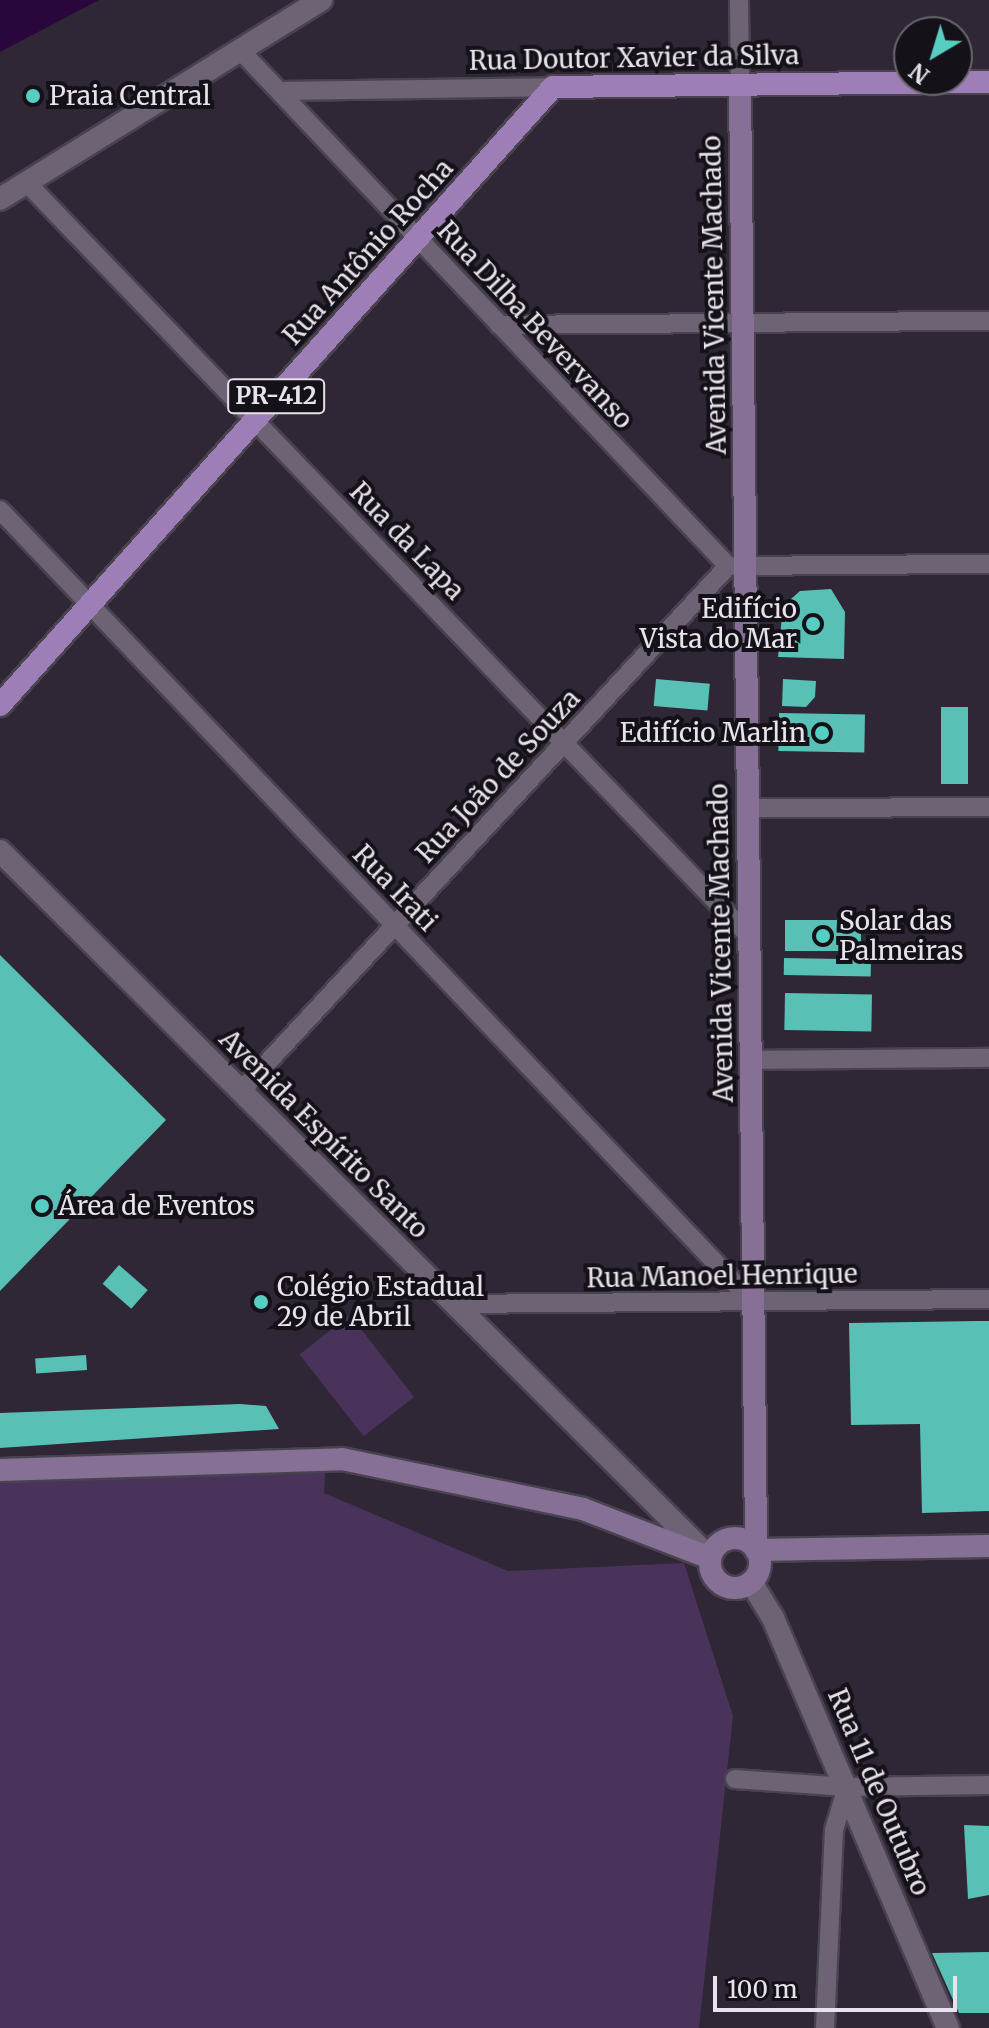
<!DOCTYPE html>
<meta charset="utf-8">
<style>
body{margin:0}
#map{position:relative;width:989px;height:2028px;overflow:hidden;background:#2f2636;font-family:Merriweather,serif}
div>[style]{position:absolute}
.green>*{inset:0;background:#4a335b;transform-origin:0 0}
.water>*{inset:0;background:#29063c}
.building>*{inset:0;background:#59c0b6;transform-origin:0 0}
.roads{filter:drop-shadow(2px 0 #49424f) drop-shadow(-2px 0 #49424f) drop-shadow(0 2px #49424f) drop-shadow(0 -2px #49424f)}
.minor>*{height:18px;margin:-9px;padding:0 9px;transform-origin:9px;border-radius:9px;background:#6d6375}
.tertiary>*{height:22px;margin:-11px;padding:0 11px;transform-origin:11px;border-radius:11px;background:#6d6375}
.secondary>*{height:22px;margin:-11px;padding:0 11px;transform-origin:11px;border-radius:11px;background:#867095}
.secondary>.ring{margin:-11px;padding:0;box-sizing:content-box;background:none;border:22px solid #867095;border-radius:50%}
.primary>*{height:22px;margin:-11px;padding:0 11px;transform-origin:11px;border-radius:11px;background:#9e7eb6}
.dots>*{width:22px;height:22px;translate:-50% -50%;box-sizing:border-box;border:4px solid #151118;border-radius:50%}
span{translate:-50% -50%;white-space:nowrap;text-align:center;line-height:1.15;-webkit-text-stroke:8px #151118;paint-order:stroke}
.shield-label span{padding:2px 6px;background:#151118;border:2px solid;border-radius:6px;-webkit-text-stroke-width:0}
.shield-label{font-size:24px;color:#e8e2ec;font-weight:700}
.street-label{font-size:26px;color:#e8e2ec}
.poi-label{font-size:26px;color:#e8e2ec}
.left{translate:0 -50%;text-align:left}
.right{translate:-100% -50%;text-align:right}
.north{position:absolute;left:893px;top:16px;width:80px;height:80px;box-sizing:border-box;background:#151118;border:2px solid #69656d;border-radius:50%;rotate:218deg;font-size:22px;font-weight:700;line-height:32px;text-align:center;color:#e8e2ec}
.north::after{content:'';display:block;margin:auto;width:28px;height:36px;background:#57cec2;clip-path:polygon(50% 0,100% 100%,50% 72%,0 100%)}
.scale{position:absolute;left:713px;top:1976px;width:244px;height:36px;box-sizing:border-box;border:4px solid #e8e2ec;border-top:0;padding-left:10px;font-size:24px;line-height:28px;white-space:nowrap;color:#e8e2ec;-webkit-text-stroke:6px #151118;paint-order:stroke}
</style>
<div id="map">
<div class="green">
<i style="left:350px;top:1315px;width:104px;height:64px;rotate:52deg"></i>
<i style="clip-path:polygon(326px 1459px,324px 1493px,508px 1571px,684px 1563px,733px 1716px,699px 2028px,0 2028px,0 1478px)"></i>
</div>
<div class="water">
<i style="clip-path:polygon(0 0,99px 0,0 52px)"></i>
</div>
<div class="building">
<i style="clip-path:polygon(831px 589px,845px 612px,844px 659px,778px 657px,783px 606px,800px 591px)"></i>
<i style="left:656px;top:679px;width:54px;height:27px;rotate:5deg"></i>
<i style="clip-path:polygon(783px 679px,816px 681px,815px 697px,806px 707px,782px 706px)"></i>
<i style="left:941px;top:707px;width:27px;height:77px"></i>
<i style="left:779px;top:713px;width:86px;height:38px;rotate:1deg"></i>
<i style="left:861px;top:920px;width:31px;height:76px;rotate:90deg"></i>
<i style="clip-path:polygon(0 955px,166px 1120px,0 1291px)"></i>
<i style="left:784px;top:958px;width:87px;height:17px;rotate:1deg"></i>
<i style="left:785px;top:993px;width:87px;height:37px;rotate:1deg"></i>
<i style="left:119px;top:1265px;width:38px;height:25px;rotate:41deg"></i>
<i style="clip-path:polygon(977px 1321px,989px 1321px,989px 1511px,922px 1513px,920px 1424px,851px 1425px,849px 1323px)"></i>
<i style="left:86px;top:1355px;width:15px;height:51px;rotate:86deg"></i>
<i style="clip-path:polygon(240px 1404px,266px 1406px,279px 1429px,0 1448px,0 1413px)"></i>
<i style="clip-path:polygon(964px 1825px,989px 1826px,989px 1895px,968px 1899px)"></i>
<i style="clip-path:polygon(989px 1952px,989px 2013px,959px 2013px,932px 1953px)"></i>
</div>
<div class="roads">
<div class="minor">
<i style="left:739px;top:0;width:85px;rotate:89.3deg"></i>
<i style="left:239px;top:49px;width:712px;rotate:46.59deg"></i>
<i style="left:280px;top:91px;width:273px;rotate:-0.8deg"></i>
<i style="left:27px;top:183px;width:1043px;rotate:46.2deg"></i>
<i style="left:499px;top:325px;width:490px;rotate:-0.5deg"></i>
<i style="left:0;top:510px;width:1093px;rotate:46.45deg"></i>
<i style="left:735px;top:566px;width:254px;rotate:-0.5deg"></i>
<i style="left:748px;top:808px;width:241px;rotate:-0.2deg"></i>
<i style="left:751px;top:1060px;width:238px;rotate:-0.5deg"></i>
<i style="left:241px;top:1091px;width:716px;rotate:-47.15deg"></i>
<i style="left:455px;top:1304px;width:534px;rotate:-0.54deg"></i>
<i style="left:735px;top:1779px;width:112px;rotate:4.1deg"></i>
<i style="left:847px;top:1787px;width:142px;rotate:-0.8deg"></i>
<i style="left:825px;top:2028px;width:198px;rotate:-87.4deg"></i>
<i style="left:834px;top:1830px;width:45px;rotate:-73.2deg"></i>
</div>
<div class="tertiary">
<i style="left:0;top:199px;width:378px;rotate:-31.8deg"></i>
<i style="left:0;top:851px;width:1002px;rotate:44.88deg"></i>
<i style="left:751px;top:1582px;width:42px;rotate:58.6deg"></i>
<i style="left:773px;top:1618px;width:446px;rotate:66.9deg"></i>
</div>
<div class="secondary">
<i style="left:740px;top:85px;width:1465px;rotate:89.37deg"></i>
<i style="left:756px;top:1550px;width:233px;rotate:-1deg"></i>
<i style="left:0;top:1470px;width:342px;rotate:-1.8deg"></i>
<i style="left:342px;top:1459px;width:246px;rotate:11.7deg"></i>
<i style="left:583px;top:1509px;width:136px;rotate:21.1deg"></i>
<i class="ring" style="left:710px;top:1538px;width:28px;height:28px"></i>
</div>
<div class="primary">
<i style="left:0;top:705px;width:829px;rotate:-48.18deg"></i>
<i style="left:553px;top:87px;width:436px;rotate:-0.7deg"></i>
</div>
</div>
<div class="dots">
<i style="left:33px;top:96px;background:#57cec2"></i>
<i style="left:813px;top:624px;background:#57cec2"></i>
<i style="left:822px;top:733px;background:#57cec2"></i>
<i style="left:823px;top:936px;background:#57cec2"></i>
<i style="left:42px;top:1206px;background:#57cec2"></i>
<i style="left:261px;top:1302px;background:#57cec2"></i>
</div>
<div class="shield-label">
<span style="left:276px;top:396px">PR-412</span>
</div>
<div class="street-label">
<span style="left:634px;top:58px;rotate:-1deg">Rua Doutor Xavier da Silva</span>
<span style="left:368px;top:252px;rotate:-48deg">Rua Antônio Rocha</span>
<span style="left:714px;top:295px;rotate:-91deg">Avenida Vicente Machado</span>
<span style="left:535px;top:325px;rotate:47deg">Rua Dilba Bevervanso</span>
<span style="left:407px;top:541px;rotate:46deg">Rua da Lapa</span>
<span style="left:498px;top:776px;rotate:-47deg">Rua João de Souza</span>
<span style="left:395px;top:888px;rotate:46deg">Rua Irati</span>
<span style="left:721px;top:943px;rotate:-91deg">Avenida Vicente Machado</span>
<span style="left:324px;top:1134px;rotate:45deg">Avenida Espírito Santo</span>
<span style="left:722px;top:1276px;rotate:-1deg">Rua Manoel Henrique</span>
<span style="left:879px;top:1792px;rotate:67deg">Rua 11 de Outubro</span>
</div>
<div class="poi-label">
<span class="left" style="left:49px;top:96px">Praia Central</span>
<span class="right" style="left:797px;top:624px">Edifício<br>Vista do Mar</span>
<span class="right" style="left:806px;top:733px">Edifício Marlin</span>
<span class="left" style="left:839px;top:936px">Solar das<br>Palmeiras</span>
<span class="left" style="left:58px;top:1206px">Área de Eventos</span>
<span class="left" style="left:277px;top:1302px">Colégio Estadual<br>29 de Abril</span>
</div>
<div class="north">N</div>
<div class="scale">100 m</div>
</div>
